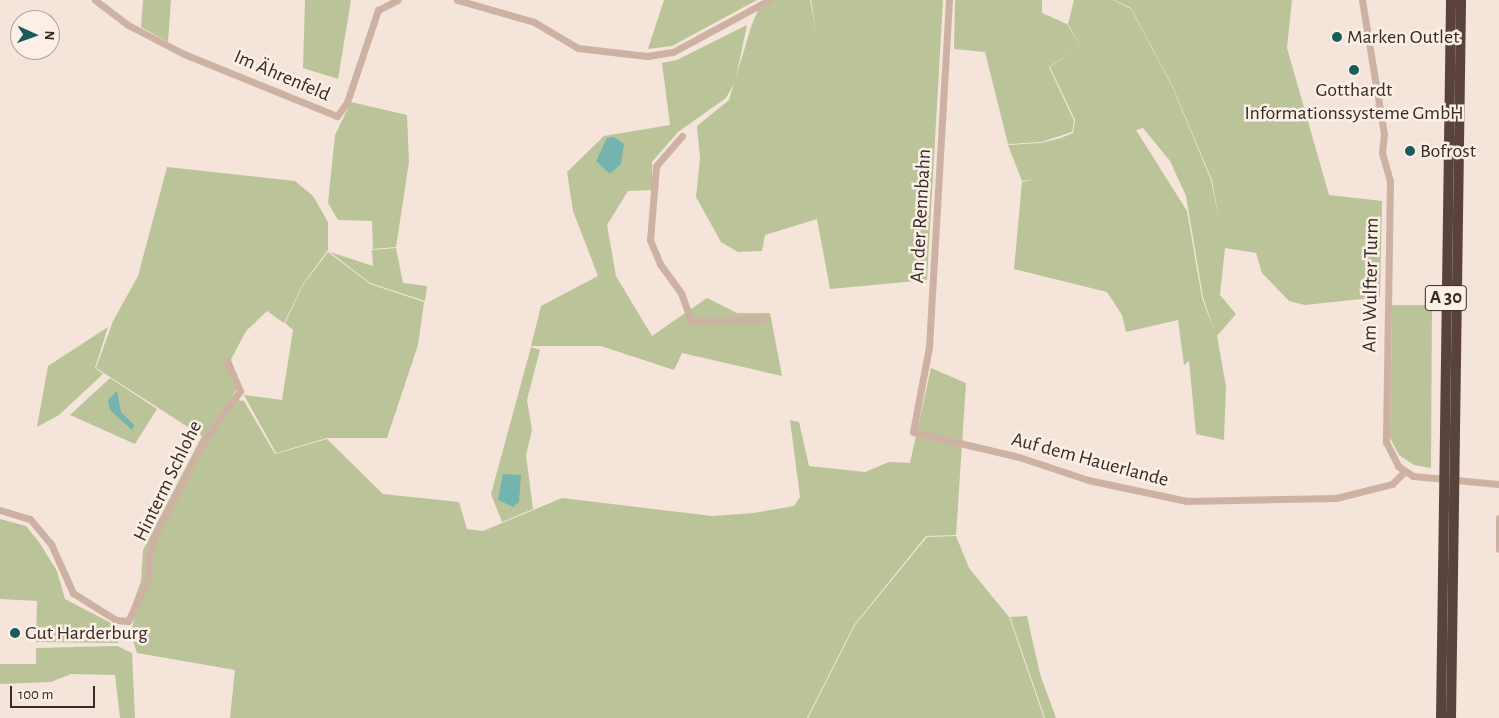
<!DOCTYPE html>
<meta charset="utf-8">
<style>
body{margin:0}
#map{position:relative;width:1499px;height:718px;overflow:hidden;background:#f4e4d9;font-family:"Alegreya Sans",sans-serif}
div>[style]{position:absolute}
.green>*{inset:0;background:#bbc498}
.water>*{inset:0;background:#75b3ae}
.minor>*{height:7px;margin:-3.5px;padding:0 3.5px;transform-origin:3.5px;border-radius:3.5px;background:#cdb2a4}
.highway>*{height:10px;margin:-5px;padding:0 5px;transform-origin:5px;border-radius:5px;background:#59423d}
.dots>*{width:14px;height:14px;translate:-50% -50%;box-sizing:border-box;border:2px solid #fbefe6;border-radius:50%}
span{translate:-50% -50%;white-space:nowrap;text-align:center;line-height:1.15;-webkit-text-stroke:5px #fbefe6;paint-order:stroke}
.shield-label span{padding:1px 4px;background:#fbefe6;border:1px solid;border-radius:4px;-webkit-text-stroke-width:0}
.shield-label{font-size:19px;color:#382a26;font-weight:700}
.poi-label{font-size:20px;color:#382a26}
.left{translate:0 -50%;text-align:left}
.street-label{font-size:20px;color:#382a26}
.north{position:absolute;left:10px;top:10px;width:50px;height:50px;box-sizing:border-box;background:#fbefe6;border:1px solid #ada099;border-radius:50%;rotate:92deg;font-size:14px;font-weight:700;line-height:20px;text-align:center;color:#382a26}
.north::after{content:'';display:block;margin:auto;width:18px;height:22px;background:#185d59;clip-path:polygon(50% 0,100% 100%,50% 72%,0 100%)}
.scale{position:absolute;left:10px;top:686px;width:85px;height:22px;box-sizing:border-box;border:2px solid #382a26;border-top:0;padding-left:6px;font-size:15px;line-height:18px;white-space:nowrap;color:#382a26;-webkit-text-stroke:4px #fbefe6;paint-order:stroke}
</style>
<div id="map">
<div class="green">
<i style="clip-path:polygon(143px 0,171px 0,168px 42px,141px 27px)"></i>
<i style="clip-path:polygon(305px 0,351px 0,338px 79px,303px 68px)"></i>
<i style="clip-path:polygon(664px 0,757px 0,672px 46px,648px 49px)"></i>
<i style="clip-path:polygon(771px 0,810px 0,816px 31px,811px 0,943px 0,927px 280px,830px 289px,817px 219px,765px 235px,762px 251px,738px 252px,721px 242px,696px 197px,700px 158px,697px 126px,729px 100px,752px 24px,759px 8px)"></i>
<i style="clip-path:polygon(evenodd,955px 0,1042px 0,1042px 13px,1067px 24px,1083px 50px,1068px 24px,1074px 0,1113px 0,1131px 9px,1173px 88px,1211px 180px,1219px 219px,1212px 180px,1173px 87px,1131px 8px,1114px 0,1292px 0,1287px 48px,1329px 195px,1382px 201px,1380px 297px,1305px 305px,1289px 301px,1262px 273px,1256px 253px,1225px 248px,1220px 295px,1236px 314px,1217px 336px,1226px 386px,1224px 440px,1196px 434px,1189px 361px,1184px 365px,1178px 320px,1126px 332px,1122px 315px,1107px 292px,1014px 269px,1022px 182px,1035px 179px,1022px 181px,1008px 145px,1041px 143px,1061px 138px,1073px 133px,1075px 120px,1050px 67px,1075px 50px,1049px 67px,1074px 121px,1072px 132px,1041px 142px,1008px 144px,985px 52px,954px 49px,955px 0,1143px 128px,1170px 161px,1186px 196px,1203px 297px,1215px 333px,1202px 298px,1187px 211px,1136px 130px,1143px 128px)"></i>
<i style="clip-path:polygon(747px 25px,735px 82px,726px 98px,678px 132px,652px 162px,652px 190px,628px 191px,607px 225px,616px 276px,652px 336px,707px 298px,737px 313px,770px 313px,782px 376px,682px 353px,674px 370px,601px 346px,531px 346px,541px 306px,598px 276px,573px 211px,567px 172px,604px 136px,670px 125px,662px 63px,677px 60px)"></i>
<i style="clip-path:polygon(351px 102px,407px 115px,409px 162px,396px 247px,373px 249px,372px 221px,338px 220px,328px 203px,335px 135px)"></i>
<i style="clip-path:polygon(167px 167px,295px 181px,313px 196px,328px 222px,328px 250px,303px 284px,284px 323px,267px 311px,246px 331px,227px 367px,237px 388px,231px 399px,244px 401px,275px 454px,327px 439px,383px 494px,459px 502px,467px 529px,483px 531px,562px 498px,712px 516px,754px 513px,794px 506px,800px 497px,790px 420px,799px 422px,809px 466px,865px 472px,889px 462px,910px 463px,931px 368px,966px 383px,956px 535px,926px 536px,854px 625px,807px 718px,230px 718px,235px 670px,137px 653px,131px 635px,134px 618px,129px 614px,141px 581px,143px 550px,202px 436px,96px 368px,113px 321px,138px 276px)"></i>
<i style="clip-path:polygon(396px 248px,403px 283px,427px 286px,425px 301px,370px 283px,330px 252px,373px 266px,372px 250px)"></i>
<i style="clip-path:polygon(328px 252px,370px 284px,424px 302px,418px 345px,387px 438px,327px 438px,276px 453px,244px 395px,282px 400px,293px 330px,285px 323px,303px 285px)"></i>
<i style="clip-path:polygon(1392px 305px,1432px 305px,1431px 468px,1414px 465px,1399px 455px,1390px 438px)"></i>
<i style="clip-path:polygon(108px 327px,95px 368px,103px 374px,59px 415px,37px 427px,48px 366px)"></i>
<i style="clip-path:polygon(531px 347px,540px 350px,527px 400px,532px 430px,526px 455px,533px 509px,502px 522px,491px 494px)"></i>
<i style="clip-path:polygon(110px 378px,157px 409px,135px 444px,70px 415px)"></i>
<i style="clip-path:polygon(0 519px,26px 526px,39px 542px,57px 571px,65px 599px,111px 623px,124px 636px,117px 643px,36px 642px,37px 601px,0 599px)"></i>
<i style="clip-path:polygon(956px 536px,969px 568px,1009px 617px,1044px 718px,808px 718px,855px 625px,927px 537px)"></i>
<i style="clip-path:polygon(1027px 616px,1040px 674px,1056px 718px,1045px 718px,1010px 617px)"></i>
<i style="clip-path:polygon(117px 646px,132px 653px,135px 718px,120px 718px,115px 675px,71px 674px,51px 682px,0 684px,0 664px,36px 664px,36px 648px)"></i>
</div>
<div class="water">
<i style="clip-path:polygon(607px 138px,614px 137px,624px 144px,621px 164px,610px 174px,596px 161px)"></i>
<i style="clip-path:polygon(117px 391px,121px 412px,134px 425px,132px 430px,110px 410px,108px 400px)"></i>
<i style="clip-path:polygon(503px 474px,521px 475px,519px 502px,513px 507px,498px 500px)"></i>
</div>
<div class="minor">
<i style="left:95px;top:0;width:41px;rotate:37.1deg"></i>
<i style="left:128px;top:25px;width:63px;rotate:27.4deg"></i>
<i style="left:184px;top:54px;width:165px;rotate:22.1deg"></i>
<i style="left:337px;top:116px;width:17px;rotate:-54deg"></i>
<i style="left:347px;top:102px;width:97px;rotate:-71.4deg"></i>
<i style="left:378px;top:10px;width:22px;rotate:-27deg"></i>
<i style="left:457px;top:0;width:80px;rotate:15.9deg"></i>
<i style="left:534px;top:22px;width:51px;rotate:30.6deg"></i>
<i style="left:578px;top:48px;width:69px;rotate:6.6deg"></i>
<i style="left:647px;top:56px;width:26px;rotate:-9deg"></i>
<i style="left:673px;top:52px;width:109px;rotate:-28.4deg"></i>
<i style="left:949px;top:0;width:348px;rotate:93.3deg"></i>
<i style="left:929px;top:347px;width:86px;rotate:100.7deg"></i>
<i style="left:913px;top:432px;width:109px;rotate:13.3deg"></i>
<i style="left:1019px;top:457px;width:73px;rotate:18.4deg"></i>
<i style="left:1088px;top:480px;width:101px;rotate:12deg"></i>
<i style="left:1187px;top:501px;width:149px;rotate:-1.2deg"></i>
<i style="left:1336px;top:498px;width:58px;rotate:-14deg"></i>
<i style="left:1392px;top:484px;width:17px;rotate:-45deg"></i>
<i style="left:1362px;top:0;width:136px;rotate:80.7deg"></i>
<i style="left:1384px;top:134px;width:19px;rotate:96deg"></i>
<i style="left:1382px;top:153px;width:29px;rotate:74deg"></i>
<i style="left:1390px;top:181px;width:261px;rotate:90.9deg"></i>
<i style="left:1386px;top:442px;width:27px;rotate:63deg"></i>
<i style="left:1398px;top:466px;width:18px;rotate:34deg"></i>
<i style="left:1413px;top:476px;width:86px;rotate:5.3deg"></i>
<i style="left:682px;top:136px;width:40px;rotate:131deg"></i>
<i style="left:656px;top:166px;width:74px;rotate:94.6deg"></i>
<i style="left:650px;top:240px;width:26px;rotate:67deg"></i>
<i style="left:660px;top:264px;width:36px;rotate:54deg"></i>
<i style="left:681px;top:293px;width:30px;rotate:70deg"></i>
<i style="left:691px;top:321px;width:71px;rotate:-1.6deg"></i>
<i style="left:0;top:510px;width:31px;rotate:17deg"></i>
<i style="left:30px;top:519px;width:33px;rotate:50deg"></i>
<i style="left:51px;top:544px;width:54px;rotate:65.8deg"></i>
<i style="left:73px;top:593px;width:51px;rotate:32.1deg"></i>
<i style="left:116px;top:620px;width:12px;rotate:5deg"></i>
<i style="left:128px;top:621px;width:47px;rotate:-64.5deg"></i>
<i style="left:148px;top:579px;width:25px;rotate:-88deg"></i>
<i style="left:149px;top:554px;width:22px;rotate:-72deg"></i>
<i style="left:156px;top:533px;width:108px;rotate:-62.5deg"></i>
<i style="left:206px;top:437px;width:57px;rotate:-53.5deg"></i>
<i style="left:240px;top:391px;width:33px;rotate:-113deg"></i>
<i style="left:1499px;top:518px;width:31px;rotate:90deg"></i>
</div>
<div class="highway">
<i style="left:1441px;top:718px;width:718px;rotate:-89.2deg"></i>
<i style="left:1451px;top:718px;width:718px;rotate:-89.2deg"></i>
</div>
<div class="dots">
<i style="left:1337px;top:37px;background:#185d59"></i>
<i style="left:1354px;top:70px;background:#185d59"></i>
<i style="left:1410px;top:151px;background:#185d59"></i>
<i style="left:15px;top:633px;background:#185d59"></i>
</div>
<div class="shield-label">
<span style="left:1446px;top:298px">A 30</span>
</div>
<div class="poi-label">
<span class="left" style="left:1347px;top:37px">Marken Outlet</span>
<span style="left:1354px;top:102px">Gotthardt<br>Informationssysteme GmbH</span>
<span class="left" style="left:1420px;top:151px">Bofrost</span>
<span class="left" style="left:25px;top:633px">Gut Harderburg</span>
</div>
<div class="street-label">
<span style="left:282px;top:76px;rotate:23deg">Im Ährenfeld</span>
<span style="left:921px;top:216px;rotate:-87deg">An der Rennbahn</span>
<span style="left:1371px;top:285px;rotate:-89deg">Am Wulfter Turm</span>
<span style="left:1090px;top:460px;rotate:15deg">Auf dem Hauerlande</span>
<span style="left:168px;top:481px;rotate:-64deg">Hinterm Schlohe</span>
</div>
<div class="north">N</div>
<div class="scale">100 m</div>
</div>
